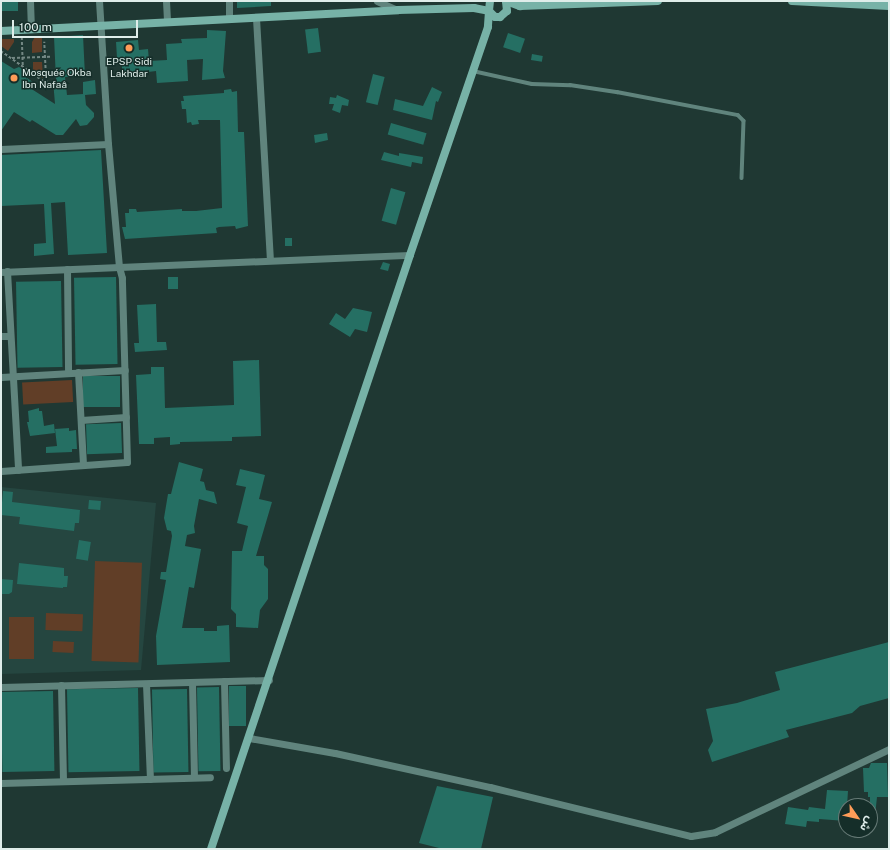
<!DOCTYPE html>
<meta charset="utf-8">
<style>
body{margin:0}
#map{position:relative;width:890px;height:850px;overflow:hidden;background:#1f3833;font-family:"Public Sans","Noto Sans Arabic",sans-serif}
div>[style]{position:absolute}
.built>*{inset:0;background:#254640}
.green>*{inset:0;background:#613e27;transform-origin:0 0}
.building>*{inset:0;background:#256f63;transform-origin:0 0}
.path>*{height:1.5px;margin-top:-0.75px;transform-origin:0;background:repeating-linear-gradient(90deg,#738783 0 3px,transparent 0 5px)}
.lane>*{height:3.5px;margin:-1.75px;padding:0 1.75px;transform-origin:1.75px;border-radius:1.75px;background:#60847d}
.street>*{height:7px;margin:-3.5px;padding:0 3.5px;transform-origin:3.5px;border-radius:3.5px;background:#60847d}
.secondary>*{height:8px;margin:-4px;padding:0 4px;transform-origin:4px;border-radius:4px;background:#77b2a7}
.dots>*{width:11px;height:11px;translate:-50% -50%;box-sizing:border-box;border:2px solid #152e29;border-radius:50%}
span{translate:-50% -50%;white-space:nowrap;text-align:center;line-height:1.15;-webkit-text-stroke:3px #152e29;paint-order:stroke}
.poi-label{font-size:10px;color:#dfedea}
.left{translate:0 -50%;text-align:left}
.frame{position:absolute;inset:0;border:2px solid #dfedea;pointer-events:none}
.north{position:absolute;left:838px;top:798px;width:40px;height:40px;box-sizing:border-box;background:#152e29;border:1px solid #667a76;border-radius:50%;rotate:124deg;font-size:11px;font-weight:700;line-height:16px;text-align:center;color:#dfedea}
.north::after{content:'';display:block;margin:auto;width:14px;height:18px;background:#fe9c58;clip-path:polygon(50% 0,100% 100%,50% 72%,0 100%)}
.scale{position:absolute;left:12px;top:20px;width:126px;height:18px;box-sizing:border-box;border:2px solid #dfedea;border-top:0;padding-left:5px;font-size:12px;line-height:14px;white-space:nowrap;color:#dfedea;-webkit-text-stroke:3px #152e29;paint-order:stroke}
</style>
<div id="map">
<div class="built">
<i style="clip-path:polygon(1px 487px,156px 503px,141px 670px,1px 674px)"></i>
</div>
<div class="green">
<i style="clip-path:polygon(35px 37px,42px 37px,42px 52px,32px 53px,32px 42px)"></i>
<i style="clip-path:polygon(1px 39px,14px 39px,14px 42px,8px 51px,1px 46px)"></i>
<i style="clip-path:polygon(33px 62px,42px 62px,43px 78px,33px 71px)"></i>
<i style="left:72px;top:380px;width:22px;height:50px;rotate:87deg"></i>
<i style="left:95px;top:561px;width:47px;height:100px;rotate:2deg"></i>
<i style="left:46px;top:613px;width:37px;height:17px;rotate:2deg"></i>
<i style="left:9px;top:617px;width:25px;height:42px"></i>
<i style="left:53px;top:641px;width:21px;height:11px;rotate:3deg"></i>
</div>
<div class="building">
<i style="left:1px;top:1px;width:17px;height:10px"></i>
<i style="clip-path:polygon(237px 1px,271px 1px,271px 6px,237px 8px)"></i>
<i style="left:318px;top:28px;width:24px;height:13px;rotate:83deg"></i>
<i style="clip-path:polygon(207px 30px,226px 31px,223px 71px,225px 78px,202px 80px,203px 59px,187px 60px,188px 81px,157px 83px,156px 71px,140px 73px,140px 77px,123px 78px,121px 58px,117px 58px,116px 42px,138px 40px,139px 50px,148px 49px,149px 61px,167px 60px,166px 44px,182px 43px,181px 39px,207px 38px)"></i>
<i style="left:508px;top:33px;width:18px;height:15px;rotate:19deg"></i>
<i style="clip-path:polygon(83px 35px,85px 76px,65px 77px,67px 95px,83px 94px,83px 82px,95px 80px,96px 94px,85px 95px,86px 105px,94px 113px,94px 117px,87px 125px,80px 126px,76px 119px,63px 135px,56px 135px,32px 120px,30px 122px,14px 112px,1px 131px,1px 61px,14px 69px,19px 67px,22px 69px,23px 75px,34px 83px,30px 88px,55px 104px,53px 80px,56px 80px,54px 37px)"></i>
<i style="left:532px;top:54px;width:11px;height:6px;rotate:10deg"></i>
<i style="left:373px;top:74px;width:12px;height:29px;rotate:14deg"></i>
<i style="clip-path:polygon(432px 87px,442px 92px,438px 102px,436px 101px,432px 120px,393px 110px,395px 99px,423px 106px)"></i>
<i style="clip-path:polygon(231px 89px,232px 92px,237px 91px,238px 132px,244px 132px,248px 226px,236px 229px,235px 226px,219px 227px,216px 228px,217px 233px,125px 239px,122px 227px,126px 227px,125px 213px,129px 213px,129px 209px,136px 209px,137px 212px,182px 209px,182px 211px,196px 211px,222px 208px,220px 120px,198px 120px,199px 124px,192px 125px,191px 122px,187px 123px,186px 109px,182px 109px,181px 101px,184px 101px,183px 96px,224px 93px,224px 90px)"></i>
<i style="clip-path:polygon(337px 95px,349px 100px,348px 106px,342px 105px,340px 113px,332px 110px,334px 104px,329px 104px,330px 97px,336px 98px)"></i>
<i style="left:391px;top:123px;width:37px;height:12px;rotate:16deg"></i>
<i style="clip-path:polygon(327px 133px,328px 140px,315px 143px,314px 135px)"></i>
<i style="clip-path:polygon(101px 150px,107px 253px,68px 255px,65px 202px,51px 203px,54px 254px,34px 256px,34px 244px,46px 243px,44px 204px,1px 206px,1px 155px)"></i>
<i style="clip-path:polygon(384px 152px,399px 156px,399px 153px,423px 157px,422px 164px,412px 162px,411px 167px,381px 160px)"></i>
<i style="left:391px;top:188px;width:15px;height:34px;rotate:16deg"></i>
<i style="left:285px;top:238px;width:7px;height:8px"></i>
<i style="clip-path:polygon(383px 262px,390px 264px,388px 271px,380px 269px)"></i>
<i style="left:116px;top:277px;width:87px;height:42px;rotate:89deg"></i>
<i style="left:168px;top:277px;width:10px;height:12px"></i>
<i style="left:61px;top:281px;width:86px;height:45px;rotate:89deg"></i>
<i style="clip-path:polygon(156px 304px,157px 342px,166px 342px,167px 350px,135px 352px,134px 343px,139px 343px,137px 305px)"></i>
<i style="clip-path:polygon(353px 308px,372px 312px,367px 332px,355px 329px,350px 337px,329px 324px,336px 313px,345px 319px)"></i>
<i style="clip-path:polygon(259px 360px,261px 436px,232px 437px,232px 441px,180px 442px,180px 444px,170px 445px,170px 437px,154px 438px,154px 444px,139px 444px,136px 375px,151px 374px,151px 367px,164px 367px,165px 408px,234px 405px,233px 361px)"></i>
<i style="left:120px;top:376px;width:31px;height:37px;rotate:90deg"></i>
<i style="clip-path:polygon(39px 408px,39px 411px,42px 411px,44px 426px,54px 424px,55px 433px,30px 436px,27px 422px,29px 422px,28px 411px)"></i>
<i style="left:121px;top:423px;width:30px;height:35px;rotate:88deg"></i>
<i style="clip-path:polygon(69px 428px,69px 431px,76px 430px,77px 449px,72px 449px,72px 452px,46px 453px,46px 447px,57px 446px,55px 429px)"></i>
<i style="clip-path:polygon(179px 462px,203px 469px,200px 481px,204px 482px,206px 490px,214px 492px,217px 504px,199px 499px,194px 526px,195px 533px,187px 535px,185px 546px,201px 549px,194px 588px,189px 587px,182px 628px,204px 628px,204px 631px,217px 631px,217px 626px,229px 625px,230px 662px,157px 665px,156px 636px,166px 580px,160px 579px,161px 572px,166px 572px,172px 536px,171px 531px,167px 530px,164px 518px,168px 494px,171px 494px)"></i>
<i style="clip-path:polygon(240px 469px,265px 475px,259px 499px,272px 502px,256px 556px,264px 556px,264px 565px,268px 569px,268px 599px,260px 610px,258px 628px,236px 627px,236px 614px,231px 609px,232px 551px,242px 551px,248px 526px,237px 523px,246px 487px,236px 485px)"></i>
<i style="clip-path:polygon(3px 491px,13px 492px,12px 502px,80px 510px,79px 523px,75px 523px,74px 531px,19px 524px,20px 517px,1px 515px)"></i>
<i style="left:89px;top:500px;width:12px;height:9px;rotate:5deg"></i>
<i style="left:79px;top:540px;width:12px;height:19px;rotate:9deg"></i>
<i style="clip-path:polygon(19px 563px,64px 568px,64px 576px,68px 576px,67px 587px,63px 587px,63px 588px,17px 584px)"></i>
<i style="clip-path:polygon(1px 579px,13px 580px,12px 592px,9px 594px,1px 594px)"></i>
<i style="clip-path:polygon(889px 642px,889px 698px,860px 706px,852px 713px,786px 730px,789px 737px,712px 762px,708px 750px,713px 741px,706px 709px,737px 703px,780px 690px,775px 672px)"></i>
<i style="left:246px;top:686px;width:40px;height:17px;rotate:90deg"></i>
<i style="left:219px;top:687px;width:84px;height:22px;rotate:89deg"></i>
<i style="left:138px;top:688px;width:83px;height:71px;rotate:89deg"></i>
<i style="left:187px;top:689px;width:83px;height:35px;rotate:89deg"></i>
<i style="left:53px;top:691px;width:80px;height:52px;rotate:89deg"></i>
<i style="clip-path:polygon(871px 763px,887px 763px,888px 797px,877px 797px,875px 816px,870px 816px,870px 797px,868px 797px,868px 792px,864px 792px,863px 768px,869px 768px)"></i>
<i style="clip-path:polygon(437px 786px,493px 797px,481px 849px,443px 849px,419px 843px)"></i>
<i style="clip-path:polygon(827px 790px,848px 791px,846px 821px,819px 819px,819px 822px,807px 821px,806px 827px,785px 824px,788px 807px,808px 810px,809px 807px,825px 809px)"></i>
</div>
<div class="path">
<i style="left:22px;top:37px;width:30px;rotate:88deg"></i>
<i style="left:1px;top:51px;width:55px;rotate:35.4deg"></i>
<i style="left:46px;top:83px;width:41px;rotate:-92.8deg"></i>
<i style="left:12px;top:58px;width:38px;rotate:-2deg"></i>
</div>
<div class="lane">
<i style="left:473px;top:71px;width:60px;rotate:12.4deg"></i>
<i style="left:532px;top:84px;width:38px;rotate:2deg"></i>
<i style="left:570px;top:85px;width:48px;rotate:8.5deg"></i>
<i style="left:617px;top:92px;width:123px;rotate:10.8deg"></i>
<i style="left:738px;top:115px;width:8px;rotate:45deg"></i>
<i style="left:744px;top:121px;width:57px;rotate:92deg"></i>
</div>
<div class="street">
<i style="left:30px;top:1px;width:28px;rotate:88deg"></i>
<i style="left:166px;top:1px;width:21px;rotate:87deg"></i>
<i style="left:229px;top:1px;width:18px;rotate:90deg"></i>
<i style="left:377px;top:1px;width:22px;rotate:24deg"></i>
<i style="left:256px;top:18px;width:242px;rotate:86.7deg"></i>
<i style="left:1px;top:149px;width:107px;rotate:-2.7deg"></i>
<i style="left:67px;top:269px;width:104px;rotate:89.4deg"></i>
<i style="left:7px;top:271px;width:199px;rotate:86.8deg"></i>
<i style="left:1px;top:272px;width:409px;rotate:-2.4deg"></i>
<i style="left:1px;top:336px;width:9px"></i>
<i style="left:78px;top:372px;width:93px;rotate:86.9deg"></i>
<i style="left:1px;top:377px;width:124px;rotate:-3.2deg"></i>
<i style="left:81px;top:420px;width:45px;rotate:-3.8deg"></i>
<i style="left:1px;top:471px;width:126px;rotate:-4.1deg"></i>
<i style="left:127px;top:462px;width:184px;rotate:-91.6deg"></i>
<i style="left:122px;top:278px;width:11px;rotate:-105deg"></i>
<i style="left:119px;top:267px;width:123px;rotate:-95.1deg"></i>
<i style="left:108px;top:144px;width:143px;rotate:-93.6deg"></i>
<i style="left:224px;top:681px;width:87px;rotate:88.7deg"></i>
<i style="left:192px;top:682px;width:95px;rotate:88.8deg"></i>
<i style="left:146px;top:684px;width:95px;rotate:87.6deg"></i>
<i style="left:61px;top:685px;width:96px;rotate:88.8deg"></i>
<i style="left:1px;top:687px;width:268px;rotate:-1.5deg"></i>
<i style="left:249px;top:738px;width:87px;rotate:9.9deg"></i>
<i style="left:335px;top:753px;width:159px;rotate:12.4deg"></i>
<i style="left:490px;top:787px;width:207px;rotate:13.7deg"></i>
<i style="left:691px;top:836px;width:24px;rotate:-9deg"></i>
<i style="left:715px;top:832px;width:193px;rotate:-25.5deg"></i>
<i style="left:1px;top:783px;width:209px;rotate:-1.6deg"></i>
</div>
<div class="secondary">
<i style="left:490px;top:1px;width:10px;rotate:96deg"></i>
<i style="left:489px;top:11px;width:8px;rotate:45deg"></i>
<i style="left:495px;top:17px;width:5px"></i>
<i style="left:500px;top:17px;width:9px;rotate:-41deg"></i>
<i style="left:507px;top:11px;width:10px;rotate:-96deg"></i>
<i style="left:506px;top:1px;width:15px;rotate:20deg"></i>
<i style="left:520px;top:6px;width:138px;rotate:-2.1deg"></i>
<i style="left:792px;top:1px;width:97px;rotate:3deg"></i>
<i style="left:1px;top:31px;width:398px;rotate:-3deg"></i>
<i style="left:398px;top:10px;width:76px;rotate:-1.5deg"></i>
<i style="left:474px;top:8px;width:15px;rotate:11deg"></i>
<i style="left:489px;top:11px;width:16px;rotate:94deg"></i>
<i style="left:488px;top:27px;width:241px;rotate:108.9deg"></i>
<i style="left:410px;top:255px;width:626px;rotate:108.52deg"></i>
</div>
<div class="dots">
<i style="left:129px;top:48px;background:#fe9c58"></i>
<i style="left:14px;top:78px;background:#fe9c58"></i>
</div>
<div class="poi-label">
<span style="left:129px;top:67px">EPSP Sidi<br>Lakhdar</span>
<span class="left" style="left:22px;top:78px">Mosquée Okba<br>Ibn Nafaâ</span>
</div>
<div class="frame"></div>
<div class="north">ش</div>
<div class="scale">100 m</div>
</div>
